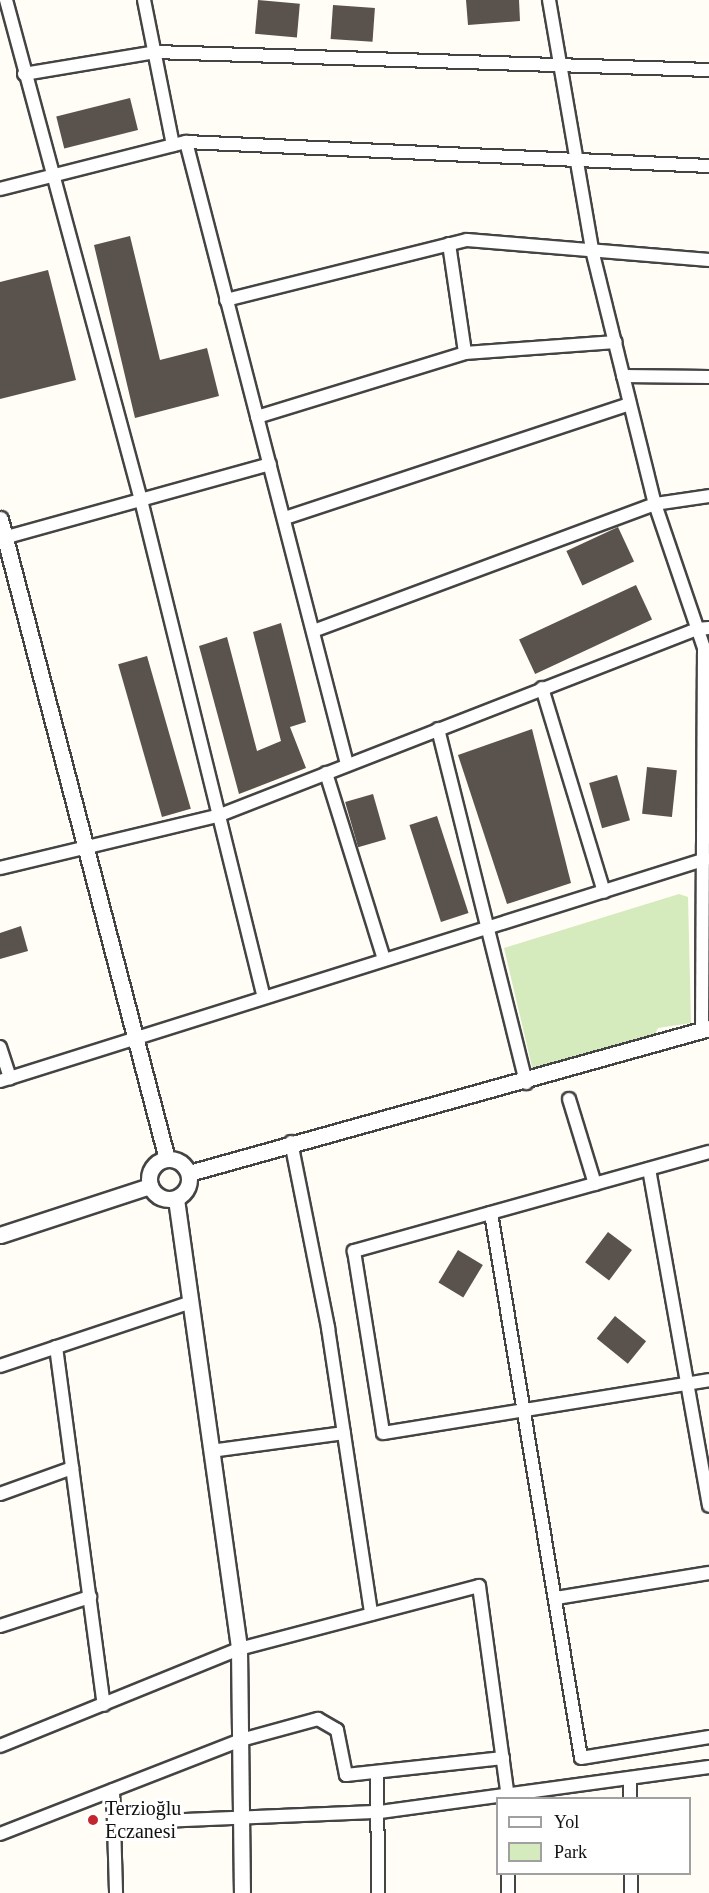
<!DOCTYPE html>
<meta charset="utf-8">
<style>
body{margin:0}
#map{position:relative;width:709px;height:1893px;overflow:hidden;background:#fffdf5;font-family:"Times New Roman",serif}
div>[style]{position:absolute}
.green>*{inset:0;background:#d5ebbd}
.building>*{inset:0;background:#5a524d;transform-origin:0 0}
.roads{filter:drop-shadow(2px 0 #444) drop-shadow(-2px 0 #444) drop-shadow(0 2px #444) drop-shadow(0 -2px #444)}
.minor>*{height:12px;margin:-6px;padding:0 6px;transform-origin:6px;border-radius:6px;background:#fff}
.tertiary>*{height:15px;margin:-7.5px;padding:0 7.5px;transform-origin:7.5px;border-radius:7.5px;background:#fff}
.tertiary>.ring{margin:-7.5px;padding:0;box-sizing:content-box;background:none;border:15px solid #fff;border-radius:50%}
.dots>*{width:16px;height:16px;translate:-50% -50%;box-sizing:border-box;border:3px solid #fff;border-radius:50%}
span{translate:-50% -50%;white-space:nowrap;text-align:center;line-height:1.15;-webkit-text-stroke:6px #fff;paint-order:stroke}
.poi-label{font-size:20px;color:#111}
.left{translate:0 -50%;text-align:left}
.legend{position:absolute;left:496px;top:1797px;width:195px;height:78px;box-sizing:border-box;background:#fff;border:2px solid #a0a0a0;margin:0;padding:8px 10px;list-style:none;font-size:18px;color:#111}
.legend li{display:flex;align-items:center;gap:12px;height:30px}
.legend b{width:30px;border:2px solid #a0a0a0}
</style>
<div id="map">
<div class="green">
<i style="clip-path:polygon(679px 894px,688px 897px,691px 1023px,658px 1028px,653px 1038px,533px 1071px,504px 948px)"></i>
</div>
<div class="building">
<i style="left:258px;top:0;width:42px;height:34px;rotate:5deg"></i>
<i style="clip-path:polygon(466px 0,519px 0,520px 21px,468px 25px)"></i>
<i style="left:333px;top:5px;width:42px;height:34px;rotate:4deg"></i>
<i style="left:130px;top:98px;width:33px;height:76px;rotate:76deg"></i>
<i style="clip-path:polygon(130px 236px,160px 360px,207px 348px,219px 396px,135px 418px,94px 245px)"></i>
<i style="clip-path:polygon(48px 270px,76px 380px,0 399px,0 282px)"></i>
<i style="left:618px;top:527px;width:38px;height:57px;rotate:65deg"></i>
<i style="left:636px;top:585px;width:38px;height:129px;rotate:65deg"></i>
<i style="clip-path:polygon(281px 623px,306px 722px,290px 727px,306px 768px,239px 794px,199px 646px,227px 637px,257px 751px,281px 741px,253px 632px)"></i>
<i style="left:147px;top:656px;width:159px;height:30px;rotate:74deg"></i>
<i style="clip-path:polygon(532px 729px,571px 883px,507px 904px,458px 755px)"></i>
<i style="left:647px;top:767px;width:30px;height:47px;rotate:6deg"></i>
<i style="left:617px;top:775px;width:47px;height:29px;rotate:74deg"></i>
<i style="left:373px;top:794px;width:47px;height:29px;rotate:74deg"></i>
<i style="left:437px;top:816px;width:102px;height:29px;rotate:72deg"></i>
<i style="clip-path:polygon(21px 926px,28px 951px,0 959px,0 933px)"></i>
<i style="left:608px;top:1232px;width:30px;height:38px;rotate:37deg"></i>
<i style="left:458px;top:1250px;width:29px;height:38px;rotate:31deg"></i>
<i style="left:615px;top:1316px;width:40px;height:29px;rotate:39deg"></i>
</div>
<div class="roads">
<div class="minor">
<i style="left:6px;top:0;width:518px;rotate:74.89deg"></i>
<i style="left:141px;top:500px;width:509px;rotate:76.13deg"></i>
<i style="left:144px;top:0;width:148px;rotate:78.7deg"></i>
<i style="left:549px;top:0;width:254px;rotate:80.2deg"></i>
<i style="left:592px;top:250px;width:262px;rotate:76.1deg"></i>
<i style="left:655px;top:504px;width:152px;rotate:71.2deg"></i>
<i style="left:704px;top:648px;width:382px;rotate:90.3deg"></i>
<i style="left:24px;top:74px;width:133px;rotate:-9.5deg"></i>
<i style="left:155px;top:52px;width:554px;rotate:1.86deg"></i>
<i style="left:186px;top:142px;width:642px;rotate:75.49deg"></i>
<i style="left:0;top:189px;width:192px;rotate:-14.2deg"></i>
<i style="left:186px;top:142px;width:524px;rotate:2.63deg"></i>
<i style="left:449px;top:244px;width:110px;rotate:81.6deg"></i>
<i style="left:226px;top:300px;width:248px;rotate:-14deg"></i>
<i style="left:467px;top:240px;width:243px;rotate:4.7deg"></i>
<i style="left:623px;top:376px;width:86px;rotate:0.7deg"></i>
<i style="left:257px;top:417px;width:218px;rotate:-17.1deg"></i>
<i style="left:465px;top:353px;width:151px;rotate:-4.2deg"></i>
<i style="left:285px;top:518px;width:363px;rotate:-18.3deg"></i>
<i style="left:0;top:539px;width:280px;rotate:-15.5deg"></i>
<i style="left:316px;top:630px;width:362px;rotate:-20.4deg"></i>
<i style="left:655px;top:504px;width:55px;rotate:-8.4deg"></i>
<i style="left:542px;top:688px;width:213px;rotate:73.1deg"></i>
<i style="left:438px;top:729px;width:365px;rotate:76deg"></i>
<i style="left:326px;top:773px;width:195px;rotate:72.7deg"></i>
<i style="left:0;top:868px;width:226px;rotate:-13.5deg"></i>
<i style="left:220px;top:815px;width:512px;rotate:-21.3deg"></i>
<i style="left:697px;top:629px;width:12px;rotate:-5deg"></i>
<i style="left:0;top:1047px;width:33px;rotate:72deg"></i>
<i style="left:0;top:1081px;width:740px;rotate:-17.46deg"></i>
<i style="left:569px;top:1099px;width:89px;rotate:73deg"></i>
<i style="left:291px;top:1142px;width:190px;rotate:78.7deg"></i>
<i style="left:328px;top:1328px;width:289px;rotate:81.4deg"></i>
<i style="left:709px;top:1152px;width:369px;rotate:164.4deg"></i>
<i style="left:354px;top:1251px;width:184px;rotate:80.9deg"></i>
<i style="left:383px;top:1433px;width:330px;rotate:-9.2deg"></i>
<i style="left:649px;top:1169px;width:342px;rotate:79.9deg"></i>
<i style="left:491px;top:1213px;width:552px;rotate:80.62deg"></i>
<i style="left:581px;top:1758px;width:130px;rotate:-9.3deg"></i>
<i style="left:56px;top:1347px;width:361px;rotate:82.4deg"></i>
<i style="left:0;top:1366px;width:201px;rotate:-18.5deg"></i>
<i style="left:211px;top:1451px;width:134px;rotate:-7.7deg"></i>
<i style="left:0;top:1494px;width:77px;rotate:-19.9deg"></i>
<i style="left:556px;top:1598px;width:155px;rotate:-9.3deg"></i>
<i style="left:0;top:1626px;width:95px;rotate:-17.9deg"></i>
<i style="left:0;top:1746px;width:258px;rotate:-22.1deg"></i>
<i style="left:239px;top:1649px;width:248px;rotate:-14.7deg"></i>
<i style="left:479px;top:1586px;width:214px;rotate:82.2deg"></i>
<i style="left:377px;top:1772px;width:121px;rotate:89.5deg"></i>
<i style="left:630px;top:1778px;width:20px;rotate:90deg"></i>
<i style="left:113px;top:1790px;width:103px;rotate:88.3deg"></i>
<i style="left:114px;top:1823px;width:266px;rotate:-2.4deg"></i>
<i style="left:380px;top:1812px;width:332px;rotate:-7.8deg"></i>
<i style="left:0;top:1834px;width:259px;rotate:-21.3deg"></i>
<i style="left:241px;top:1740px;width:80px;rotate:-15.3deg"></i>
<i style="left:318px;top:1719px;width:22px;rotate:30deg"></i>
<i style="left:337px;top:1730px;width:46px;rotate:78.7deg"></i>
<i style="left:346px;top:1775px;width:158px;rotate:-6.2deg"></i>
<i style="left:508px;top:1874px;width:19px;rotate:90deg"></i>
<i style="left:631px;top:1874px;width:19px;rotate:90deg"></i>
</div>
<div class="tertiary">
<i style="left:0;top:519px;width:661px;rotate:75.38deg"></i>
<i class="ring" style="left:149px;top:1159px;width:25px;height:25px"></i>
<i style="left:189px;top:1173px;width:540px;rotate:-15.58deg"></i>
<i style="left:176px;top:1199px;width:454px;rotate:82deg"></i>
<i style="left:239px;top:1649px;width:244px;rotate:89.3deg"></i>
<i style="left:0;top:1235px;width:158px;rotate:-18.1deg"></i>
</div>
</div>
<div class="dots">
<i style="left:93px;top:1820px;background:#c4262e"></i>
</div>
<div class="poi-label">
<span class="left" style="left:105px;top:1820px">Terzioğlu<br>Eczanesi</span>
</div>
<ul class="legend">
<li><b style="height:8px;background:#fff"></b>Yol</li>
<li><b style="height:16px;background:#d5ebbd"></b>Park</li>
</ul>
</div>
